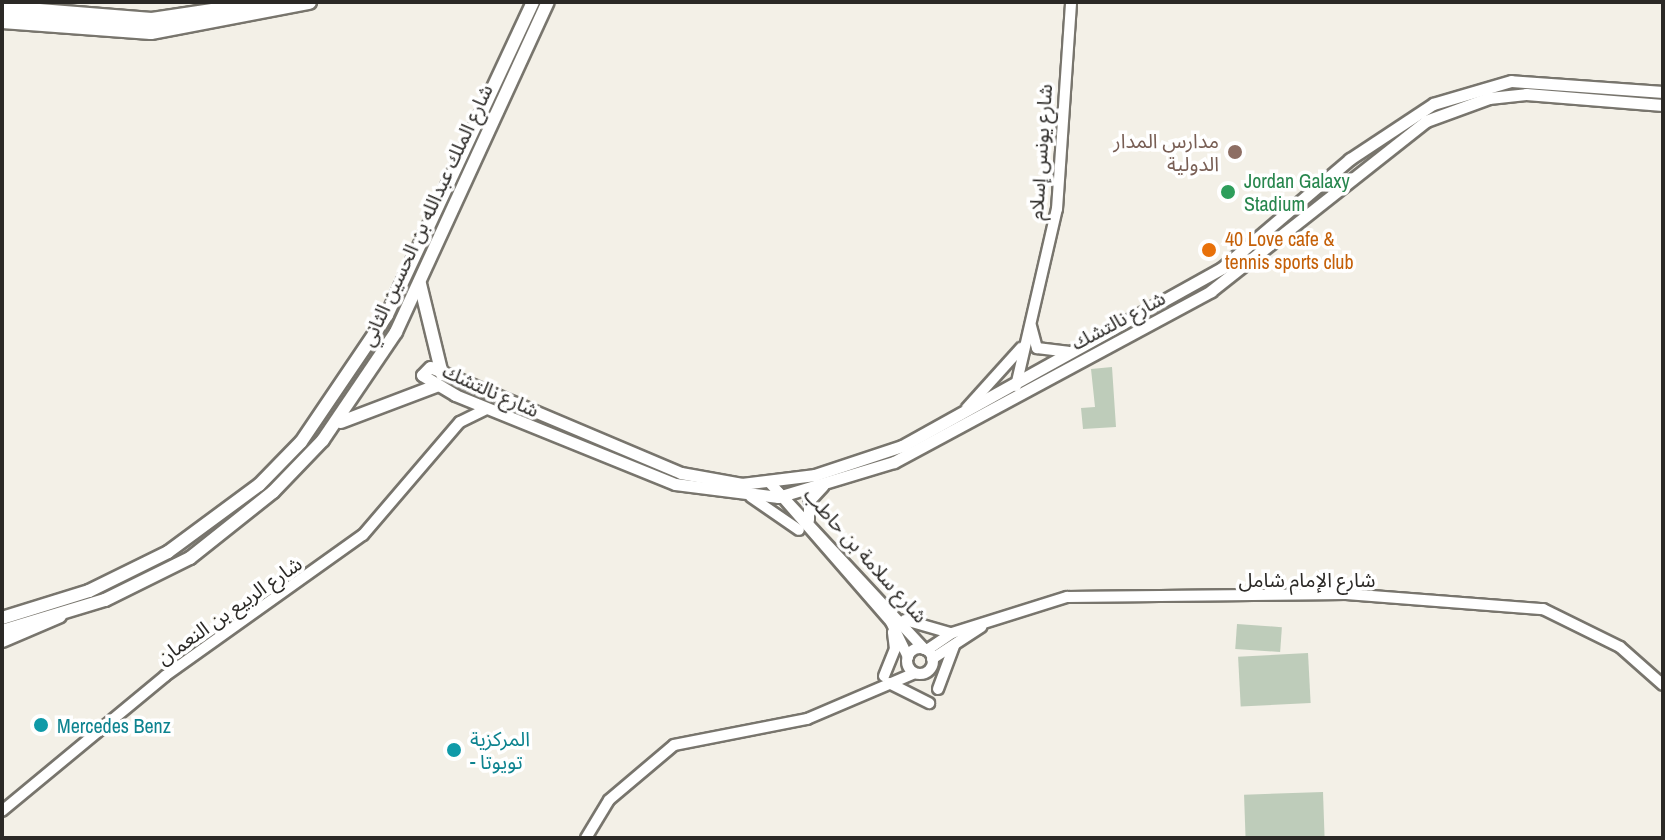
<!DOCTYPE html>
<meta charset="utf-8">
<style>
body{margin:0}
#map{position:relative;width:1665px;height:840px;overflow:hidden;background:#f3f0e7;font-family:"Archivo Narrow","Noto Sans Arabic",sans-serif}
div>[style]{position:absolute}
.green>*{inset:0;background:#beccba;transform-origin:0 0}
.roads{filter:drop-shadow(2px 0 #78756d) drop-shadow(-2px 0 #78756d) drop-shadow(0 2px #78756d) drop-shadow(0 -2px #78756d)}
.tertiary>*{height:10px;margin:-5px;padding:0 5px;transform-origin:5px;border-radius:5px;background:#fff}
.tertiary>.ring{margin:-5px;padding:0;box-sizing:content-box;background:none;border:10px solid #fff;border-radius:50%}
.secondary>*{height:11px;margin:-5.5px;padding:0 5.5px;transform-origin:5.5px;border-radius:5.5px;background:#fff}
.trunk>*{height:12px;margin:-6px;padding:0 6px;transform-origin:6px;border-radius:6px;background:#fff}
.motorway>*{height:14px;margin:-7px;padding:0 7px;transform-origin:7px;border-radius:7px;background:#fff}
.dots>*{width:22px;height:22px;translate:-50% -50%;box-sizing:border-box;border:4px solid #fff;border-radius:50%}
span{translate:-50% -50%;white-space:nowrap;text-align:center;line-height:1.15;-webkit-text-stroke:7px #fff;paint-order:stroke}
.education-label{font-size:20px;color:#785e54}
.right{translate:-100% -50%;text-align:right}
.street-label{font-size:20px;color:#2b2926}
.leisure-label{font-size:20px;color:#27864d}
.left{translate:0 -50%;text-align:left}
.food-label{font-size:20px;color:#c56008}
.culture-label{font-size:20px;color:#0d838f}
.frame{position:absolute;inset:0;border:4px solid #2b2926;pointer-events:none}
</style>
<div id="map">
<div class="green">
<i style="clip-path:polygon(1112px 367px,1116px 427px,1083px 429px,1081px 408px,1095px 407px,1091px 369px)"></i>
<i style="left:1237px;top:624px;width:45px;height:25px;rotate:4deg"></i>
<i style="left:1308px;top:653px;width:50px;height:70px;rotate:87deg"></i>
<i style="left:1323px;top:792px;width:46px;height:79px;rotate:88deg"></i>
</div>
<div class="roads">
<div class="tertiary">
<i style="left:1031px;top:326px;width:23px;rotate:75deg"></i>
<i style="left:1037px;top:348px;width:31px;rotate:7deg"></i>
<i style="left:1016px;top:386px;width:182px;rotate:-77deg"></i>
<i style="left:1057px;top:209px;width:207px;rotate:-86.1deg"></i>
<i style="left:967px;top:408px;width:81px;rotate:-48deg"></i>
<i style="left:769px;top:482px;width:228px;rotate:47.1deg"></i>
<i style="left:778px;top:492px;width:172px;rotate:49deg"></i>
<i style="left:891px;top:622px;width:39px;rotate:64deg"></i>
<i style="left:751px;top:497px;width:58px;rotate:34.5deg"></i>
<i style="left:809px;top:520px;width:18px;rotate:-90deg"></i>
<i style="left:809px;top:502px;width:21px;rotate:-47deg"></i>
<i style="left:905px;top:620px;width:47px;rotate:16.1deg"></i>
<i class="ring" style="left:907px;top:648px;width:16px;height:16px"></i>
<i style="left:927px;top:650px;width:30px;rotate:-34deg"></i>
<i style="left:952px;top:633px;width:121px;rotate:-17.4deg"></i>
<i style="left:1067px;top:597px;width:279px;rotate:-0.6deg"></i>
<i style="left:1346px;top:594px;width:198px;rotate:4.4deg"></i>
<i style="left:1543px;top:609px;width:86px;rotate:26.3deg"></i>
<i style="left:1620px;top:647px;width:57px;rotate:41.5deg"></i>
<i style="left:932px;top:659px;width:59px;rotate:-33.1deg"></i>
<i style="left:884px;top:676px;width:29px;rotate:-68deg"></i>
<i style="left:895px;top:649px;width:17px;rotate:-97deg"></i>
<i style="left:889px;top:683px;width:45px;rotate:26.6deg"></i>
<i style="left:938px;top:689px;width:46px;rotate:-69.6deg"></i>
<i style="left:2px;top:811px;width:212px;rotate:-39.6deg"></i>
<i style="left:165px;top:676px;width:243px;rotate:-35.5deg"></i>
<i style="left:363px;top:535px;width:149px;rotate:-49.4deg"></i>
<i style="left:460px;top:422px;width:30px;rotate:-26deg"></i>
<i style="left:586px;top:838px;width:44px;rotate:-58.8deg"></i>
<i style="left:609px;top:800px;width:85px;rotate:-40.2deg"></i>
<i style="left:674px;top:745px;width:136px;rotate:-11.1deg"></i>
<i style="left:807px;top:719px;width:117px;rotate:-23.1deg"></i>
</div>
<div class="secondary">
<i style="left:1663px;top:92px;width:152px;rotate:-175.9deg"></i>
<i style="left:1511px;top:81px;width:81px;rotate:163.6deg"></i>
<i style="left:1433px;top:104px;width:100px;rotate:146.5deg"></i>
<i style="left:1350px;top:159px;width:168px;rotate:139.6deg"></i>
<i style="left:1222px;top:268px;width:366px;rotate:150.9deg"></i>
<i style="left:902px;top:446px;width:92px;rotate:161.6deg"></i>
<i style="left:815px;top:475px;width:74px;rotate:173deg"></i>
<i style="left:742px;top:484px;width:62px;rotate:-169.8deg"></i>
<i style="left:681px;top:473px;width:272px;rotate:-157.1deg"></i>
<i style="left:430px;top:367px;width:11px;rotate:135deg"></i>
<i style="left:422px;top:375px;width:39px;rotate:31deg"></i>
<i style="left:455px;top:395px;width:237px;rotate:22deg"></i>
<i style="left:675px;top:484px;width:104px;rotate:7.2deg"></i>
<i style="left:778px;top:497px;width:121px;rotate:-16.8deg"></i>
<i style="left:894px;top:462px;width:360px;rotate:-28.3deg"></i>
<i style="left:1211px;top:291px;width:274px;rotate:-38.3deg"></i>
<i style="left:1426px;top:121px;width:67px;rotate:-20.1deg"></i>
<i style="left:1489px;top:98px;width:37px;rotate:-6deg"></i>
<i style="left:1526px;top:94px;width:137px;rotate:4.6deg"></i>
<i style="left:2px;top:641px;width:63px;rotate:-23.3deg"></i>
</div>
<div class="trunk">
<i style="left:420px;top:284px;width:93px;rotate:76.3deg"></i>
<i style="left:341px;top:422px;width:102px;rotate:-20.8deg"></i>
<i style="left:2px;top:618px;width:91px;rotate:-17.2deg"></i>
<i style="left:89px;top:591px;width:88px;rotate:-26.3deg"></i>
<i style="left:168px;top:552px;width:113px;rotate:-36.4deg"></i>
<i style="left:259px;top:485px;width:60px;rotate:-45.7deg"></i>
<i style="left:301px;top:442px;width:153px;rotate:-55.9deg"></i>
<i style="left:387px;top:315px;width:345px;rotate:-65deg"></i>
<i style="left:2px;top:631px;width:108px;rotate:-16.8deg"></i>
<i style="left:105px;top:600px;width:95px;rotate:-26.3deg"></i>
<i style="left:190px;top:558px;width:106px;rotate:-38.5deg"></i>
<i style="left:273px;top:492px;width:72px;rotate:-46.1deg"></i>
<i style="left:323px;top:440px;width:130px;rotate:-55.9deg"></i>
<i style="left:396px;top:332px;width:363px;rotate:-65.3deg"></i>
</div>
<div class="motorway">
<i style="left:2px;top:8px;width:150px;rotate:4.6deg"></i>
<i style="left:152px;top:20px;width:120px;rotate:-8.6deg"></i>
<i style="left:2px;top:21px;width:149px;rotate:4.2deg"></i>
<i style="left:151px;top:32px;width:161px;rotate:-10.8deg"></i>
</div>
</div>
<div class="dots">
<i style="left:1235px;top:152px;background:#8d6e63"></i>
<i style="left:1228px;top:192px;background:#2e9e5b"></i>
<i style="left:1209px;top:250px;background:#e8710a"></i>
<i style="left:41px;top:725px;background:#0f9aa8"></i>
<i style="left:454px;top:750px;background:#0f9aa8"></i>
</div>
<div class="education-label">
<span class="right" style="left:1219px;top:152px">مدارس المدار<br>الدولية</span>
</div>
<div class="street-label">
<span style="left:1040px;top:152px;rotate:-86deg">شارع يونس إسلام</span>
<span style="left:426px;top:215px;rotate:-65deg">شارع الملك عبدالله بن الحسين الثاني</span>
<span style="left:1118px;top:320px;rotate:-28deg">شارع نالتشك</span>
<span style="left:491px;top:390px;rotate:24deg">شارع نالتشك</span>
<span style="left:866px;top:555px;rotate:48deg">شارع سلامة بن حاطب</span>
<span style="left:1307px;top:579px">شارع الإمام شامل</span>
<span style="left:229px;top:610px;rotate:-35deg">شارع الربيع بن النعمان</span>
</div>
<div class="leisure-label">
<span class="left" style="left:1244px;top:192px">Jordan Galaxy<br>Stadium</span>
</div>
<div class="food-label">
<span class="left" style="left:1225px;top:250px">40 Love cafe &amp;<br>tennis sports club</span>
</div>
<div class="culture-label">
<span class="left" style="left:57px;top:725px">Mercedes Benz</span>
<span class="left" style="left:470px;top:750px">المركزية<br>- تويوتا</span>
</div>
<div class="frame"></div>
</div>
